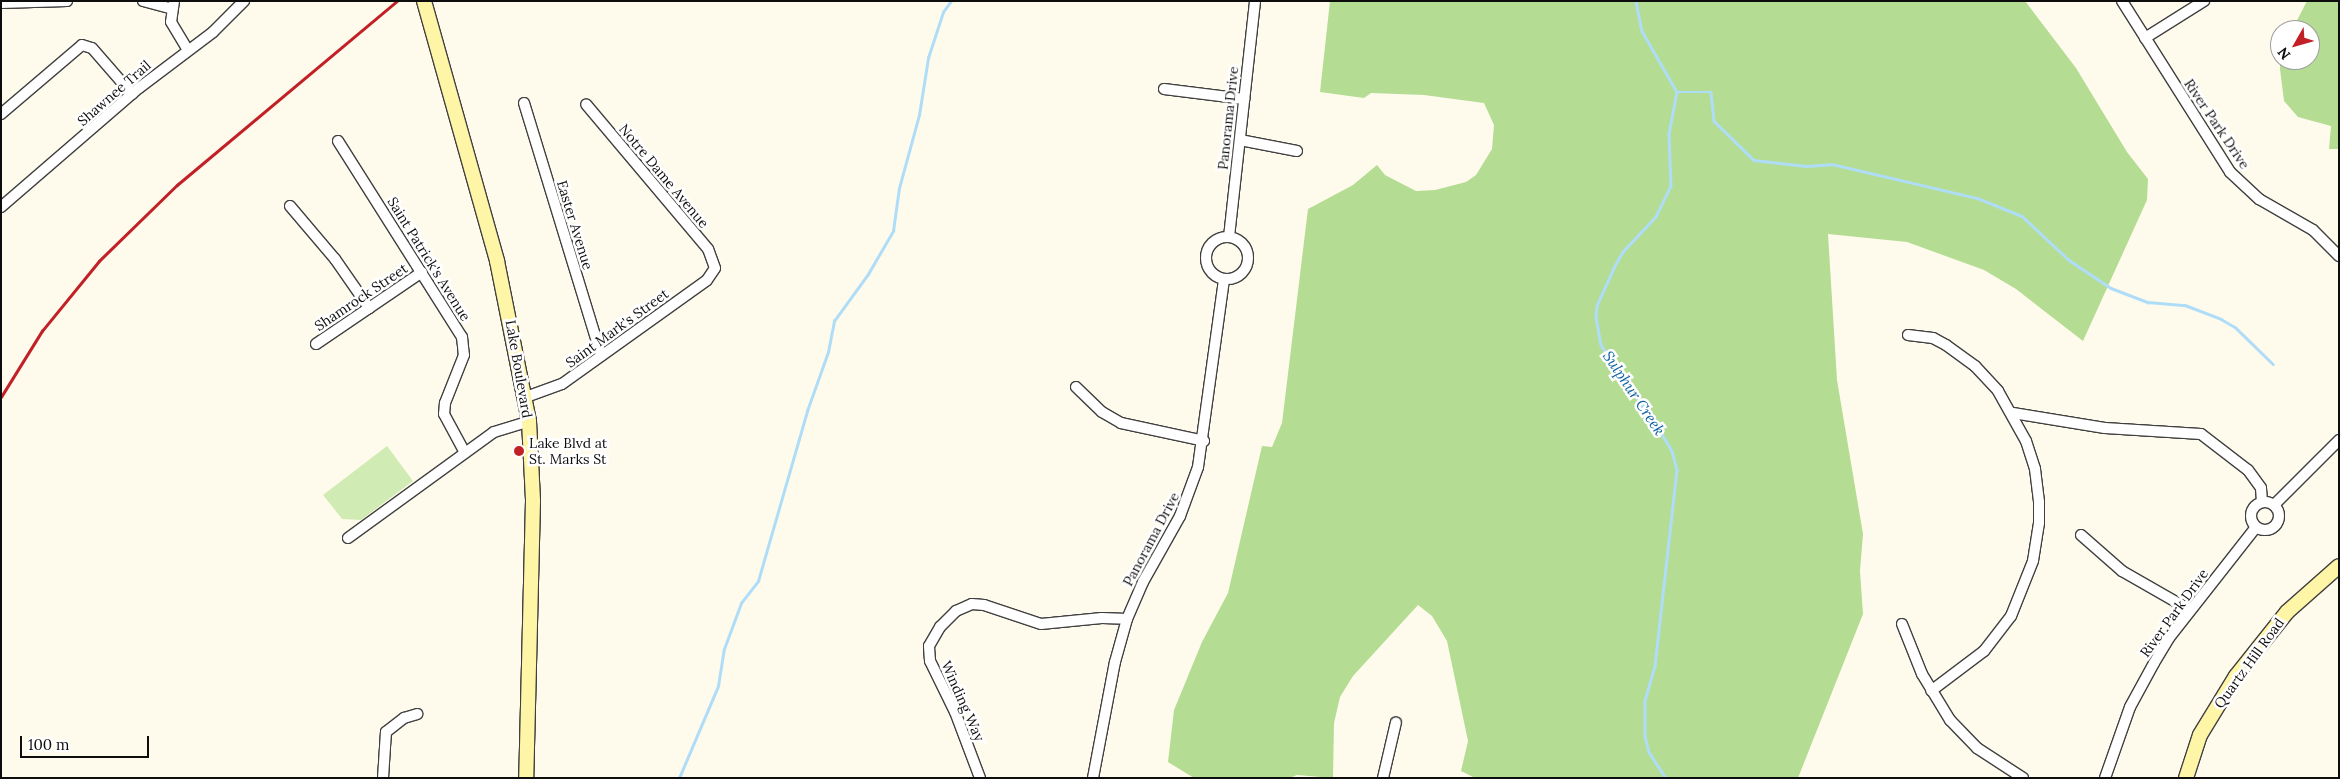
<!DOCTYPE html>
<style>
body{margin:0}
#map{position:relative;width:2340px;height:779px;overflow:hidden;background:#fffbec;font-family:Lora,serif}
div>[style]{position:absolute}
.green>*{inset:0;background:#d1ebb4}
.forest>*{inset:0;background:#b4dc93}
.stream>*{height:2.5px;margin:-1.25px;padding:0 1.25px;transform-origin:1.25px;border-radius:1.25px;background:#afddf8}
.roads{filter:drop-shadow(1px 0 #404040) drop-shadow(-1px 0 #404040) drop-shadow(0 1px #404040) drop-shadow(0 -1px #404040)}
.street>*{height:10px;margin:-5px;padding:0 5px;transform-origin:5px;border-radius:5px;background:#fff}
.street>.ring{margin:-5px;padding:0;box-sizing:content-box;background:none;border:10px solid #fff;border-radius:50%}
.secondary>*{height:14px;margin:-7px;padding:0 7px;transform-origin:7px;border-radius:7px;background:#fff5a7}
.rail>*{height:2.5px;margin:-1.25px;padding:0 1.25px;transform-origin:1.25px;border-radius:1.25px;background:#c22027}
.dots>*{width:14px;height:14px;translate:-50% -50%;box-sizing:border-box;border:2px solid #fff;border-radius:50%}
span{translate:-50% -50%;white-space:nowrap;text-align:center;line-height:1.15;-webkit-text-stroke:5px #fff;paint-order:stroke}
.street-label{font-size:14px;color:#0d0d0d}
.poi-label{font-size:14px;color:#0d0d0d}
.left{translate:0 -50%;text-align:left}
.water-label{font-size:15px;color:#1163a3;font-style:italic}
.frame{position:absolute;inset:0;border:2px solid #0d0d0d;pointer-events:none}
.north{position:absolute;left:2270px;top:20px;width:50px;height:50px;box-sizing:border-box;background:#fff;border:1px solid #9e9e9e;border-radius:50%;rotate:232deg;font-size:14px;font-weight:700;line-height:20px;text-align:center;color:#0d0d0d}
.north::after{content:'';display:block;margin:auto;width:18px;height:22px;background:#c22027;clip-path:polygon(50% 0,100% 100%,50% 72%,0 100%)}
.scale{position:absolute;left:20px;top:736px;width:129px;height:22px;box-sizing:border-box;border:2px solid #0d0d0d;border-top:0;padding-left:6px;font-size:15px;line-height:18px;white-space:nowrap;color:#0d0d0d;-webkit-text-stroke:4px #fff;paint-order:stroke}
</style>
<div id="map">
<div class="green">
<i style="clip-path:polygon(387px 446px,413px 481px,361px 520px,342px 519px,323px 495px)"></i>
</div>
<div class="forest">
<i style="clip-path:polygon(1330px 1px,2025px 1px,2076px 68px,2127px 152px,2148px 179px,2147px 200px,2083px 341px,2016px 289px,1984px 270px,1907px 242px,1828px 234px,1837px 380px,1863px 534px,1860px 571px,1863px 614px,1798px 778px,1475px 778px,1461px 771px,1468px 741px,1447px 641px,1432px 616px,1418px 605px,1353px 676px,1340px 697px,1334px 723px,1333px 778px,1297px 775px,1289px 778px,1194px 778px,1168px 762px,1174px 710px,1202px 642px,1228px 593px,1262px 446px,1272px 447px,1282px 423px,1308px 209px,1353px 185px,1377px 165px,1385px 175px,1416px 191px,1435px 190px,1466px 182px,1476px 175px,1492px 149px,1494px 125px,1484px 103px,1424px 95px,1371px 93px,1364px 98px,1320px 92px)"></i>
<i style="clip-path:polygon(2307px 1px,2339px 1px,2339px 149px,2329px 149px,2331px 126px,2298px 117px,2284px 101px,2280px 69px,2280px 54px,2280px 60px,2310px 60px,2310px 30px,2292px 30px)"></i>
</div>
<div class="stream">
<i style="left:1636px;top:1px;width:31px;rotate:79deg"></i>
<i style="left:1642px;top:31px;width:70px;rotate:60.2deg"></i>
<i style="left:1677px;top:92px;width:43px;rotate:100.8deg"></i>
<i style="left:1669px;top:134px;width:52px;rotate:87.8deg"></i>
<i style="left:1671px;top:186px;width:34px;rotate:116deg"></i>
<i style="left:1656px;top:217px;width:48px;rotate:133.3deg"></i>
<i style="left:1623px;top:252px;width:16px;rotate:120deg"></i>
<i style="left:1615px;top:266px;width:44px;rotate:114.2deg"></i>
<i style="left:1597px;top:306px;width:11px;rotate:95deg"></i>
<i style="left:1596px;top:317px;width:28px;rotate:80deg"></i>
<i style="left:1601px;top:345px;width:104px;rotate:55.5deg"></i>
<i style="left:1660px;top:431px;width:23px;rotate:59deg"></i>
<i style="left:1672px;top:451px;width:20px;rotate:75deg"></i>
<i style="left:1677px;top:470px;width:197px;rotate:96.4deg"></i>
<i style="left:1655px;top:666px;width:36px;rotate:106deg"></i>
<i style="left:1645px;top:701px;width:35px;rotate:90deg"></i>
<i style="left:1645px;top:736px;width:16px;rotate:76deg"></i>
<i style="left:1649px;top:752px;width:31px;rotate:57deg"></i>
<i style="left:1677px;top:92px;width:34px"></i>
<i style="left:1711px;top:92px;width:29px;rotate:84deg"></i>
<i style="left:1714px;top:121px;width:56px;rotate:44.3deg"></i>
<i style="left:1754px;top:160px;width:52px;rotate:6.6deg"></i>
<i style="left:1806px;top:166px;width:26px;rotate:-4deg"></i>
<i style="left:1832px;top:164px;width:149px;rotate:13.2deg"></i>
<i style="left:1977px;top:198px;width:48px;rotate:21.8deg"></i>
<i style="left:2022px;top:216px;width:64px;rotate:43.1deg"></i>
<i style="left:2069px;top:260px;width:50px;rotate:33.7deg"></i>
<i style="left:2111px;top:288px;width:40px;rotate:21deg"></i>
<i style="left:2148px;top:302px;width:37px;rotate:5deg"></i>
<i style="left:2185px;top:305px;width:39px;rotate:21deg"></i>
<i style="left:2221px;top:319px;width:16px;rotate:30deg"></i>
<i style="left:2235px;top:327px;width:53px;rotate:44.2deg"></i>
<i style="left:679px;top:778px;width:100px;rotate:-67deg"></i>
<i style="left:718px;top:686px;width:37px;rotate:-81deg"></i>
<i style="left:724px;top:649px;width:49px;rotate:-69.7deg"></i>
<i style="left:741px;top:603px;width:28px;rotate:-52deg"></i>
<i style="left:758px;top:581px;width:177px;rotate:-73.9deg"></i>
<i style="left:807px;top:411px;width:63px;rotate:-70.4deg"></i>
<i style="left:828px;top:352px;width:32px;rotate:-79deg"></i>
<i style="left:834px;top:321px;width:58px;rotate:-54.1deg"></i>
<i style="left:868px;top:274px;width:50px;rotate:-59.8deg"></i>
<i style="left:893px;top:231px;width:43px;rotate:-82.1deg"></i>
<i style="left:899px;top:188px;width:76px;rotate:-74.7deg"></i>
<i style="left:919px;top:115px;width:58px;rotate:-81deg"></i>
<i style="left:928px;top:58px;width:48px;rotate:-71.9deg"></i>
<i style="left:943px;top:12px;width:14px;rotate:-54deg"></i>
</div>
<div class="roads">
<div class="street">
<i style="left:143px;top:1px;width:30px;rotate:15deg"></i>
<i style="left:174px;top:1px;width:21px;rotate:98deg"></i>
<i style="left:171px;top:22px;width:33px;rotate:59deg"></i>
<i style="left:2122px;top:1px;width:202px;rotate:57.7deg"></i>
<i style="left:2230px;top:172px;width:40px;rotate:43deg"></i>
<i style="left:2259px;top:199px;width:62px;rotate:29.9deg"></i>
<i style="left:2313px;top:230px;width:37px;rotate:45deg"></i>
<i style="left:1px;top:3px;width:66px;rotate:-1.7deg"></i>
<i style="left:2145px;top:38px;width:70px;rotate:-32.1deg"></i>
<i style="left:1164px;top:89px;width:81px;rotate:7.1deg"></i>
<i style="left:524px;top:103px;width:264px;rotate:73deg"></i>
<i style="left:1px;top:114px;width:106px;rotate:-40.4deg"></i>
<i style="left:82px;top:45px;width:10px;rotate:17deg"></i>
<i style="left:92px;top:48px;width:61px;rotate:49deg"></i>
<i style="left:1240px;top:140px;width:58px;rotate:10.9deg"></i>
<i style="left:338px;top:141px;width:232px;rotate:57.7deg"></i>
<i style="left:462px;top:337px;width:18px;rotate:84deg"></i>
<i style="left:464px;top:355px;width:52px;rotate:111.6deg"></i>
<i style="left:445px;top:403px;width:11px;rotate:95deg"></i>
<i style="left:444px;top:414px;width:44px;rotate:61.7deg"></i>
<i style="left:290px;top:206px;width:70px;rotate:49.7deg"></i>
<i style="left:335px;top:259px;width:60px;rotate:55.2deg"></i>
<i style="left:1px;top:207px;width:182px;rotate:-40.8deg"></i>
<i style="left:139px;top:88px;width:93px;rotate:-37.1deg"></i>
<i style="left:213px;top:32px;width:44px;rotate:-45deg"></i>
<i class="ring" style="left:1206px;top:237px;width:32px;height:32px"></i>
<i style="left:1229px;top:237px;width:237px;rotate:-83.7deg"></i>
<i style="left:1908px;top:335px;width:25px;rotate:7deg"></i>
<i style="left:1933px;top:338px;width:15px;rotate:28deg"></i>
<i style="left:1946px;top:345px;width:36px;rotate:36deg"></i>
<i style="left:1975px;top:366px;width:34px;rotate:47deg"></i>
<i style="left:1998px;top:391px;width:57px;rotate:60.8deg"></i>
<i style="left:2026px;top:441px;width:29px;rotate:72deg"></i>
<i style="left:2035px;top:469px;width:33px;rotate:83deg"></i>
<i style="left:2039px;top:502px;width:21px;rotate:90deg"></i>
<i style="left:2039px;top:523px;width:38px;rotate:99deg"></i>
<i style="left:2033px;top:561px;width:59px;rotate:111.8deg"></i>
<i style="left:2011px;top:616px;width:44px;rotate:127.6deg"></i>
<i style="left:1984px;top:651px;width:66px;rotate:143deg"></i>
<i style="left:316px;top:344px;width:128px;rotate:-34.2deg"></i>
<i style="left:1076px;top:387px;width:36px;rotate:44deg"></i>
<i style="left:1102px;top:412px;width:22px;rotate:30deg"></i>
<i style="left:1121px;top:423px;width:85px;rotate:12.2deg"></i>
<i style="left:526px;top:397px;width:38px;rotate:-20deg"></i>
<i style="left:562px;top:384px;width:178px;rotate:-35.6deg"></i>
<i style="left:707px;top:280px;width:14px;rotate:-56deg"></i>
<i style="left:715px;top:268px;width:20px;rotate:-110deg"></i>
<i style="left:708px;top:249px;width:189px;rotate:-130.1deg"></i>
<i style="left:2013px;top:413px;width:93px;rotate:9.3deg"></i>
<i style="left:2105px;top:428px;width:96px;rotate:3.6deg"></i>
<i style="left:2201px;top:434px;width:59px;rotate:37.5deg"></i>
<i style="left:2248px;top:470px;width:22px;rotate:54deg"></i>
<i style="left:2261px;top:488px;width:13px;rotate:86deg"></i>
<i class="ring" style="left:2251px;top:502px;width:18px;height:18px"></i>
<i style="left:2274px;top:505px;width:92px;rotate:-45deg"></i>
<i style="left:2081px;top:535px;width:55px;rotate:41.3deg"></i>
<i style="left:2122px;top:571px;width:78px;rotate:29.8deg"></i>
<i style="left:348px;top:538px;width:180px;rotate:-36deg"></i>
<i style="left:494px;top:432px;width:37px;rotate:-17deg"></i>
<i style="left:1902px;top:624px;width:54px;rotate:68.2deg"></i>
<i style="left:1922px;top:674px;width:54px;rotate:58.7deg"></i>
<i style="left:1950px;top:720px;width:39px;rotate:46deg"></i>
<i style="left:1977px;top:748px;width:55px;rotate:33.1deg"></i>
<i style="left:383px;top:778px;width:46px;rotate:-86.3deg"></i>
<i style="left:386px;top:732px;width:23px;rotate:-38deg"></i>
<i style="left:404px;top:718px;width:14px;rotate:-17deg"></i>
<i style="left:980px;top:778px;width:71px;rotate:-110.7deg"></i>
<i style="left:955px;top:712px;width:57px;rotate:-116.1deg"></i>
<i style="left:930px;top:661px;width:15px;rotate:-94deg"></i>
<i style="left:929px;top:646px;width:22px;rotate:-60deg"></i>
<i style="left:940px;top:627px;width:23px;rotate:-45deg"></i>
<i style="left:956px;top:611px;width:17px;rotate:-24deg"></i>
<i style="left:972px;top:604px;width:12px;rotate:5deg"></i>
<i style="left:984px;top:605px;width:60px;rotate:18.4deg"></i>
<i style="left:1041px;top:624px;width:61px;rotate:-5.6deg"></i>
<i style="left:1102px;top:618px;width:25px;rotate:2deg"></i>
<i style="left:1093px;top:778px;width:118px;rotate:-79.3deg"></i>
<i style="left:1115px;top:662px;width:45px;rotate:-74.4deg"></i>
<i style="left:1127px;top:619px;width:40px;rotate:-66.6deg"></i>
<i style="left:1143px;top:582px;width:76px;rotate:-60.7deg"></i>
<i style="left:1180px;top:516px;width:52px;rotate:-69.8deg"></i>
<i style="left:1198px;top:467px;width:189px;rotate:-82.1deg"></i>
<i style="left:1383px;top:778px;width:57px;rotate:-76.9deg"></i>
<i style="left:2105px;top:778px;width:75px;rotate:-70.6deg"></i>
<i style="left:2130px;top:707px;width:50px;rotate:-61.4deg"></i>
<i style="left:2154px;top:663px;width:29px;rotate:-59deg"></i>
<i style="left:2169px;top:638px;width:141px;rotate:-51.9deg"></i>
</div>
<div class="secondary">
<i style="left:424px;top:1px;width:270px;rotate:74.3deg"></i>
<i style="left:497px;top:261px;width:163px;rotate:78.7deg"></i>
<i style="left:529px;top:421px;width:80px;rotate:87.1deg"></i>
<i style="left:533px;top:501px;width:277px;rotate:91.4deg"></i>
<i style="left:2186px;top:778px;width:45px;rotate:-72deg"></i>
<i style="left:2200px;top:735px;width:69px;rotate:-58.6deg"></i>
<i style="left:2236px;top:676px;width:82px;rotate:-51.4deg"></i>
<i style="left:2287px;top:612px;width:69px;rotate:-41.5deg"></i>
</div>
</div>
<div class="rail">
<i style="left:1px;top:397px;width:78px;rotate:-58.2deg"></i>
<i style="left:42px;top:331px;width:90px;rotate:-50.8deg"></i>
<i style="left:99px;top:261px;width:109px;rotate:-44.3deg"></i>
<i style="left:177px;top:185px;width:287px;rotate:-39.9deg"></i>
</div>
<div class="dots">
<i style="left:519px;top:451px;background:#c22027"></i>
</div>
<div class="street-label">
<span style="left:114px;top:93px;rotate:-41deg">Shawnee Trail</span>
<span style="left:1228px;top:118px;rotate:-84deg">Panorama Drive</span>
<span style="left:2217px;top:124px;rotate:56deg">River Park Drive</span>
<span style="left:664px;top:176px;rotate:50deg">Notre Dame Avenue</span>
<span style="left:575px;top:225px;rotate:73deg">Easter Avenue</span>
<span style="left:429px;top:259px;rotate:58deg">Saint Patrick's Avenue</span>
<span style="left:361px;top:297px;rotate:-34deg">Shamrock Street</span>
<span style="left:617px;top:328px;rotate:-36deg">Saint Mark's Street</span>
<span style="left:519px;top:369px;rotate:80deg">Lake Boulevard</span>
<span style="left:1151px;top:539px;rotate:-62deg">Panorama Drive</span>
<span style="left:2174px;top:613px;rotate:-54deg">River Park Drive</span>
<span style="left:2249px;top:663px;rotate:-54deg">Quartz Hill Road</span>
<span style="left:963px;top:701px;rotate:66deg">Winding Way</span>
</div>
<div class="poi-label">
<span class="left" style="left:529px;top:451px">Lake Blvd at<br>St. Marks St</span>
</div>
<div class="water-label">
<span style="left:1634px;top:393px;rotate:56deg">Sulphur Creek</span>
</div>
<div class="frame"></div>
<div class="north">N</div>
<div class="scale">100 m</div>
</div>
